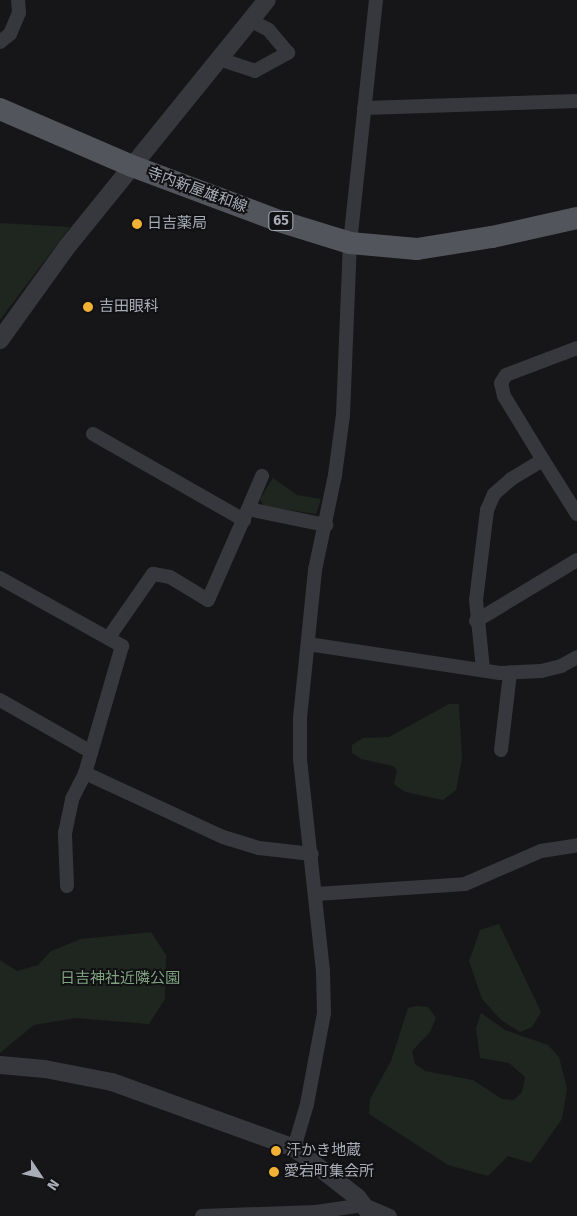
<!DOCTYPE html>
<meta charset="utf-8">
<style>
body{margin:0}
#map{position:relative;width:577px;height:1216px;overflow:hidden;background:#161618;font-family:"Fira Sans","Noto Sans JP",sans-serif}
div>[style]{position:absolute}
.green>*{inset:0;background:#1e261f}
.minor>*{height:14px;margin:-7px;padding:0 7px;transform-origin:7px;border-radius:7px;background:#37383d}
.tertiary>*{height:18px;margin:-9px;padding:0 9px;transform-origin:9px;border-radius:9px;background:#37383d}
.primary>*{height:22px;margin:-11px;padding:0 11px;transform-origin:11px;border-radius:11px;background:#53555c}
.dots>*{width:14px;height:14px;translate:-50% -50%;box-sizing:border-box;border:2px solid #111113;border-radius:50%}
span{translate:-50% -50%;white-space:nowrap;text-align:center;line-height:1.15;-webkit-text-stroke:4px #111113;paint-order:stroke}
.shield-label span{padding:1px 4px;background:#111113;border:1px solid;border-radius:4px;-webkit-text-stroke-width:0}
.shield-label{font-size:14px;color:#a8adb8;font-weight:700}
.street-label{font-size:15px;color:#a8adb8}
.poi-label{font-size:15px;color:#a8adb8}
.left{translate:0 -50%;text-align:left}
.park-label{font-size:15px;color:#7fa381}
.north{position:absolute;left:15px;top:1151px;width:50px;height:50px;-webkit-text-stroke:4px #111113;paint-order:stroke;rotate:124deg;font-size:14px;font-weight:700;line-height:20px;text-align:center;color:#a8adb8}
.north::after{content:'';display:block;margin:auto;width:18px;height:22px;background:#a8adb8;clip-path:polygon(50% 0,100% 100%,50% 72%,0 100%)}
</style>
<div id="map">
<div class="green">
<i style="clip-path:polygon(0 223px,70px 227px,0 320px)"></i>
<i style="clip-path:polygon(273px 478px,297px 495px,321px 499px,316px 514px,264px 506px,260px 499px)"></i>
<i style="clip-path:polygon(449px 704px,459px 704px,462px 759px,456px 790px,443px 800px,405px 792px,394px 784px,397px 770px,393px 766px,361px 759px,352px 753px,352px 745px,363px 738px,389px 737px)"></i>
<i style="clip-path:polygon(499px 924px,541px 1012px,532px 1027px,520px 1032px,501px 1020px,482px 999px,469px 961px,480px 930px)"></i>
<i style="clip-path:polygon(151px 932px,166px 955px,165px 999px,149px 1024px,76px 1018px,34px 1025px,0 1053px,0 960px,17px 971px,38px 965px,51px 951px,81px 939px)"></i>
<i style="clip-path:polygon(417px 1006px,428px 1007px,436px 1018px,430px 1032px,412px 1051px,415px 1064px,425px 1071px,473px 1080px,502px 1099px,514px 1100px,522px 1092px,525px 1077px,509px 1063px,480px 1058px,476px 1028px,481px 1013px,505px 1030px,548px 1045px,559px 1057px,567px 1089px,562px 1119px,531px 1163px,508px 1156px,488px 1176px,448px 1165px,369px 1114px,370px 1099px,391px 1061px,408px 1008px)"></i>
</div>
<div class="minor">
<i style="left:0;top:42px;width:13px;rotate:-39deg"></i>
<i style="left:10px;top:34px;width:23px;rotate:-67deg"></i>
<i style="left:19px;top:13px;width:13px;rotate:-94deg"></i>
<i style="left:219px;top:59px;width:38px;rotate:18deg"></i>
<i style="left:255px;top:71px;width:38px;rotate:-29deg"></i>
<i style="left:288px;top:53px;width:30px;rotate:-130deg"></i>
<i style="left:269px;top:30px;width:22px;rotate:-153deg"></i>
<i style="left:364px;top:108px;width:213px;rotate:-1.9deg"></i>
<i style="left:93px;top:434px;width:174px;rotate:29.7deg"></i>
<i style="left:543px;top:460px;width:64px;rotate:57.8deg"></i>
<i style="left:248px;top:509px;width:36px;rotate:-67deg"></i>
<i style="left:0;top:578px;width:140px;rotate:29.1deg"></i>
<i style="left:122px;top:646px;width:132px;rotate:106.2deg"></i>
<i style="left:85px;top:773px;width:152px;rotate:24.9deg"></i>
<i style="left:223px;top:837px;width:38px;rotate:17deg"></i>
<i style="left:259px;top:848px;width:53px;rotate:6.5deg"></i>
<i style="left:476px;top:621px;width:118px;rotate:-31.1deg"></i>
<i style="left:109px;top:637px;width:77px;rotate:-55.1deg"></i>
<i style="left:153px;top:574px;width:17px;rotate:10deg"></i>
<i style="left:170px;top:577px;width:44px;rotate:31.2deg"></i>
<i style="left:208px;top:600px;width:99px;rotate:-66.3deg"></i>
<i style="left:248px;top:509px;width:80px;rotate:11.6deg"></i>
<i style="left:308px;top:644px;width:194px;rotate:8.6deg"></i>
<i style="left:500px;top:673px;width:41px;rotate:-2.8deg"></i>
<i style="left:541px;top:671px;width:21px;rotate:-14deg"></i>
<i style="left:561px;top:666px;width:18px;rotate:-29deg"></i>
<i style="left:483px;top:669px;width:69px;rotate:-95.8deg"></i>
<i style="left:476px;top:600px;width:91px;rotate:-83deg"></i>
<i style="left:487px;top:510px;width:17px;rotate:-66deg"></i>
<i style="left:494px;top:494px;width:23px;rotate:-41deg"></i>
<i style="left:511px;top:479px;width:37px;rotate:-31deg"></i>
<i style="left:543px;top:460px;width:75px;rotate:-121.4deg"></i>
<i style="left:504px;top:396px;width:13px;rotate:-103deg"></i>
<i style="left:501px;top:383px;width:9px;rotate:-58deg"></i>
<i style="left:506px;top:375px;width:76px;rotate:-20.8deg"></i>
<i style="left:0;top:700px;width:105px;rotate:29.7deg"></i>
<i style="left:501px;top:750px;width:78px;rotate:-83.3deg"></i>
<i style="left:67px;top:886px;width:53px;rotate:-92.2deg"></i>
<i style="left:65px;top:833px;width:35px;rotate:-78deg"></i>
<i style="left:72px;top:799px;width:29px;rotate:-63deg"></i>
<i style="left:316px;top:894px;width:149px;rotate:-3.8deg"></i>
<i style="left:465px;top:884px;width:83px;rotate:-23.5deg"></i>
<i style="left:541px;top:851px;width:36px;rotate:-9deg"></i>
<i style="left:294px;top:1148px;width:46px;rotate:-73.5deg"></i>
<i style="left:307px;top:1104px;width:93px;rotate:-79.4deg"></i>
<i style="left:324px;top:1013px;width:42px;rotate:-91.4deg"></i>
<i style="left:323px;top:971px;width:214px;rotate:-96.2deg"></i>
<i style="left:300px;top:758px;width:40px;rotate:-90deg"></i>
<i style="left:300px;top:718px;width:149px;rotate:-84.2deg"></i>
<i style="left:315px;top:570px;width:97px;rotate:-78.1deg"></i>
<i style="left:335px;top:475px;width:61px;rotate:-82.4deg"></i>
<i style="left:343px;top:415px;width:172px;rotate:-87.7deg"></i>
<i style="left:350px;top:243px;width:244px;rotate:-83.9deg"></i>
<i style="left:202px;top:1216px;width:114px;rotate:-2deg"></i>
<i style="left:316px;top:1212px;width:49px;rotate:-8.3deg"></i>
<i style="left:364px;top:1205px;width:28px;rotate:23deg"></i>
</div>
<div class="tertiary">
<i style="left:0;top:340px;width:113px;rotate:-54.3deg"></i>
<i style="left:66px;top:248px;width:319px;rotate:-51deg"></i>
<i style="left:0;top:1065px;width:45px;rotate:5.1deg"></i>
<i style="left:45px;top:1069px;width:68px;rotate:11deg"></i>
<i style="left:112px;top:1082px;width:194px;rotate:19.9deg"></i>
<i style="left:294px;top:1148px;width:80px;rotate:37.9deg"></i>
<i style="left:357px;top:1197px;width:24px;rotate:52deg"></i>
</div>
<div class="primary">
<i style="left:0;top:109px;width:144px;rotate:23.4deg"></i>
<i style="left:132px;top:166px;width:157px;rotate:20.5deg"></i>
<i style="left:279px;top:221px;width:74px;rotate:17.2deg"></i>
<i style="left:350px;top:243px;width:67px;rotate:5.1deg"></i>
<i style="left:417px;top:249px;width:76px;rotate:-9.1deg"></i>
<i style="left:492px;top:237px;width:87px;rotate:-12.6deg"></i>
</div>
<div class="dots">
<i style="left:137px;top:224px;background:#f2b134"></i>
<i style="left:88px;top:307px;background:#f2b134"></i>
<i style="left:276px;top:1151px;background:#f2b134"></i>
<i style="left:274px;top:1172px;background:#f2b134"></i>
</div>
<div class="shield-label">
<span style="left:281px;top:221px">65</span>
</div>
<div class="street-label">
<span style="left:197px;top:190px;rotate:20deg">寺内新屋雄和線</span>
</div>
<div class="poi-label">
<span class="left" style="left:147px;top:224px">日吉薬局</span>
<span class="left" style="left:99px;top:307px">吉田眼科</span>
<span class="left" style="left:286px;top:1151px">汗かき地蔵</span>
<span class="left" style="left:284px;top:1172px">愛宕町集会所</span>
</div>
<div class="park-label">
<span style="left:120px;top:979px">日吉神社近隣公園</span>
</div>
<div class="north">N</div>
</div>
